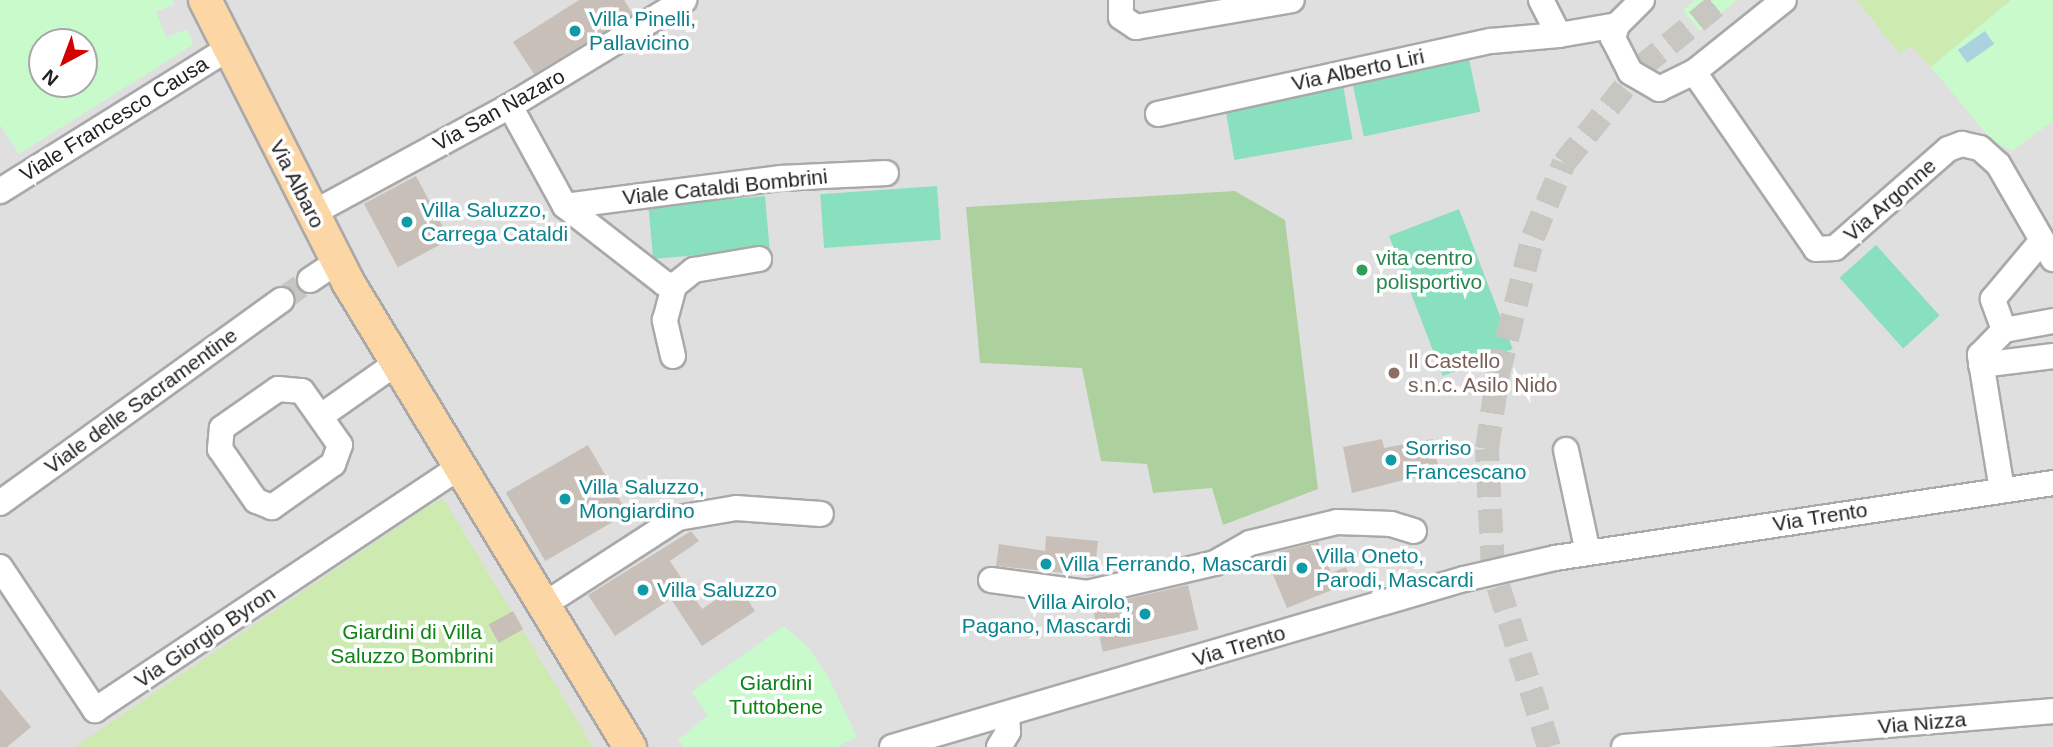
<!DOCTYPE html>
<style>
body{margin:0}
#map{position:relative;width:2053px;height:747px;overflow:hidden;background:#f2efe9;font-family:Arial,sans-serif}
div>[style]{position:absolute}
.residential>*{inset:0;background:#e0dfdf}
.grass>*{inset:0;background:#cdebb0}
.forest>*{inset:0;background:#add19e}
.park>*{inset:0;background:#c8facc}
.pitch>*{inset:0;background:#88e0be;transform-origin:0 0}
.water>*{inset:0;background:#aad3df;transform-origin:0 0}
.building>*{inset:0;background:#c7bfb8;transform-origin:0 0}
.minor-tunnel>*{height:24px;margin-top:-12px;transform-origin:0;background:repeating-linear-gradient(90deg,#c8c6c1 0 24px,transparent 0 36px)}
.roads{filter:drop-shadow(2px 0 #a9a9a9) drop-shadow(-2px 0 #a9a9a9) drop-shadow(0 2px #a9a9a9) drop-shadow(0 -2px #a9a9a9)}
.minor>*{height:24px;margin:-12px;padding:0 12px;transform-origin:12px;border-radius:12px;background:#fff}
.major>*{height:32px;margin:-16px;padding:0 16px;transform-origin:16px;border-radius:16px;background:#fcd6a4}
.dots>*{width:19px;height:19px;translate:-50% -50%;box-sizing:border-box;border:4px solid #fff;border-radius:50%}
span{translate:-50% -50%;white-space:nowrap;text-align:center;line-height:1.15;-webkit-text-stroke:7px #fff;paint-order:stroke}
.culture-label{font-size:21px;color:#0d838f}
.left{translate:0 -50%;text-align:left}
.right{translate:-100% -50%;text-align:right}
.street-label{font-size:21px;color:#222}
.leisure-label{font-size:21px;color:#27864d}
.education-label{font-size:21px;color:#785e54}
.park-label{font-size:21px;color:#0c8416}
.north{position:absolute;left:28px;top:28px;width:70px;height:70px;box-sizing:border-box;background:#fff;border:2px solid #a7a7a7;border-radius:50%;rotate:221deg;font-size:19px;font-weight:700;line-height:28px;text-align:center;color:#222}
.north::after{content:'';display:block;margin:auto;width:24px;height:32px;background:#d40000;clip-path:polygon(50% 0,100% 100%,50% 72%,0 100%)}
</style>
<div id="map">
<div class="residential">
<i style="clip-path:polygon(evenodd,0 0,2053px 0,2053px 747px,0 747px,0 0,42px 42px,84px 42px,84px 84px,42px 84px,42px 42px)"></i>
</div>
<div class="grass">
<i style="clip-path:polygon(1856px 0,2011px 0,1931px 67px,1911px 46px,1900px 54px)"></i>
<i style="clip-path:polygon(443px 498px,593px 747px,75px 747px,427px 507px)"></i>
</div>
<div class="forest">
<i style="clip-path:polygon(1235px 191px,1285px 220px,1318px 489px,1223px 525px,1212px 488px,1153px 493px,1147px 464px,1101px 461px,1082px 368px,980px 363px,966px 207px)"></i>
</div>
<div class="park">
<i style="clip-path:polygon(evenodd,0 0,172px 0,174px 5px,156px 12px,166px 37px,188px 29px,193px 45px,19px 154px,0 125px,0 0,42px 42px,84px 42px,84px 84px,42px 84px,42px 42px)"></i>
<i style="clip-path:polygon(1695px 0,1737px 0,1699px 31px,1683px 10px)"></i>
<i style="clip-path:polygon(2011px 0,2053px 0,2053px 121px,2012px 151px,1993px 142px,1931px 67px)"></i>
<i style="clip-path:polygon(784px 626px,809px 648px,829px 678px,857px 737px,837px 747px,683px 747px,678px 740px,708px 715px,691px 692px)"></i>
</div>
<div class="pitch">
<i style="left:1469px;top:59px;width:54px;height:119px;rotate:78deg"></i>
<i style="left:1343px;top:85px;width:55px;height:120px;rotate:80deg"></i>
<i style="left:937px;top:186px;width:54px;height:117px;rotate:86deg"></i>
<i style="left:765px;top:196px;width:53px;height:117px;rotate:85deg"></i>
<i style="left:1459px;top:209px;width:150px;height:75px;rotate:69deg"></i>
<i style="left:1876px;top:245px;width:95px;height:49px;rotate:48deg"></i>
</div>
<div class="water">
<i style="left:1985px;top:31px;width:16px;height:33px;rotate:55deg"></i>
</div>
<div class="building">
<i style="clip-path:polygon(579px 0,624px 0,633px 14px,534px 74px,513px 42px)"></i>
<i style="left:416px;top:176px;width:72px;height:59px;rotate:62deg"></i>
<i style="clip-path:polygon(1382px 439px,1384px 448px,1433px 439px,1439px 471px,1352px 493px,1343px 447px)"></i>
<i style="left:588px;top:445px;width:79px;height:95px;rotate:60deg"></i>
<i style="clip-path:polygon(691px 531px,699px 541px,670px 561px,702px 609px,738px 585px,755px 611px,702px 646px,671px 599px,615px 636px,588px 595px)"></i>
<i style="clip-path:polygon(1046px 536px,1098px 541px,1094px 576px,996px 566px,999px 544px,1045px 551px)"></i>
<i style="clip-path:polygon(1318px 542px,1331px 573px,1346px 567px,1352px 582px,1287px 608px,1271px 570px,1282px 565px,1277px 552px)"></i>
<i style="left:1188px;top:585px;width:46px;height:98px;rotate:77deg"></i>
<i style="left:513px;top:611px;width:21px;height:28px;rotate:61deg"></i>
<i style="clip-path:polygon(0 689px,31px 727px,7px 747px,0 747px)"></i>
</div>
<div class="minor-tunnel">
<i style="left:281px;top:300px;width:35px;rotate:-35deg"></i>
<i style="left:1549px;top:747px;width:187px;rotate:-107.5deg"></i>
<i style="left:1493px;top:569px;width:120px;rotate:-92.9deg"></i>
<i style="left:1487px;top:449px;width:76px;rotate:-81.7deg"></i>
<i style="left:1498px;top:374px;width:141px;rotate:-75.7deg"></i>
<i style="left:1533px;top:237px;width:80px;rotate:-67.3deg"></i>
<i style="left:1564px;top:163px;width:123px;rotate:-51.3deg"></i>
<i style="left:1641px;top:67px;width:106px;rotate:-39.3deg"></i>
</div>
<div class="roads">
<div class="minor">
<i style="left:1121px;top:0;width:17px;rotate:90deg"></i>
<i style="left:1121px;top:17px;width:18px;rotate:34deg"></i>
<i style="left:1136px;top:27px;width:158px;rotate:-9.8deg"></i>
<i style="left:1541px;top:0;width:39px;rotate:63deg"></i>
<i style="left:1559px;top:35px;width:59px;rotate:-9.8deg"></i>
<i style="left:1642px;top:0;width:35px;rotate:135deg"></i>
<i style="left:1617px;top:25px;width:14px;rotate:107deg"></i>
<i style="left:1613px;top:38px;width:38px;rotate:63deg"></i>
<i style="left:1630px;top:72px;width:34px;rotate:30deg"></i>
<i style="left:1659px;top:89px;width:39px;rotate:-26deg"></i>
<i style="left:1694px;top:72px;width:115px;rotate:-38.7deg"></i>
<i style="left:1694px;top:72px;width:215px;rotate:55.4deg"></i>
<i style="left:1816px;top:249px;width:19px;rotate:-3deg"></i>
<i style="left:1835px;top:248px;width:150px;rotate:-41.2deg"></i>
<i style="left:1948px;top:149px;width:15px;rotate:-20deg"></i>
<i style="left:1962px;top:144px;width:18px;rotate:13deg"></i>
<i style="left:1980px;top:148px;width:24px;rotate:42deg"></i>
<i style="left:1998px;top:164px;width:110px;rotate:59.9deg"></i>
<i style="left:510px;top:106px;width:114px;rotate:61.2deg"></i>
<i style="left:565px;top:206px;width:125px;rotate:37.9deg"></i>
<i style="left:664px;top:283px;width:10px;rotate:17deg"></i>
<i style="left:674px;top:286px;width:26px;rotate:-39deg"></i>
<i style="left:694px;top:270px;width:66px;rotate:-9.6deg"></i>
<i style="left:1158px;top:114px;width:341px;rotate:-12.4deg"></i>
<i style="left:1491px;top:41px;width:68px;rotate:-5deg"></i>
<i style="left:0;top:191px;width:270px;rotate:-32deg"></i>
<i style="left:565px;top:206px;width:218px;rotate:-7.4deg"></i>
<i style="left:781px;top:178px;width:105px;rotate:-2.7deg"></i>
<i style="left:311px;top:214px;width:226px;rotate:-28.5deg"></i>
<i style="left:510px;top:106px;width:204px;rotate:-31.3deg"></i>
<i style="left:310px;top:280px;width:32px;rotate:-34deg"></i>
<i style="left:2004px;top:330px;width:33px;rotate:-110deg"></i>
<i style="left:1993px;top:299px;width:73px;rotate:-50deg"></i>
<i style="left:673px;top:356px;width:37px;rotate:-103deg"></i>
<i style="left:665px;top:320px;width:35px;rotate:-75deg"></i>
<i style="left:1981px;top:365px;width:73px;rotate:-7.1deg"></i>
<i style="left:278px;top:389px;width:24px;rotate:5deg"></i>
<i style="left:302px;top:391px;width:66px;rotate:54.9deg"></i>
<i style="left:340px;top:445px;width:20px;rotate:110deg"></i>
<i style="left:333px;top:464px;width:75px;rotate:144.8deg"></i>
<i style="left:272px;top:507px;width:17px;rotate:-159deg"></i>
<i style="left:256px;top:501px;width:63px;rotate:-124.7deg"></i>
<i style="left:220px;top:449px;width:21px;rotate:-85deg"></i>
<i style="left:222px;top:428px;width:68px;rotate:-34.9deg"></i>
<i style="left:321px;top:416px;width:90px;rotate:-35.1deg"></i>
<i style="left:1566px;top:450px;width:105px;rotate:77.9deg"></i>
<i style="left:2002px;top:490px;width:137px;rotate:-99.3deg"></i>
<i style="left:1980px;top:355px;width:35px;rotate:-46deg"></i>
<i style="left:2004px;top:330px;width:50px;rotate:-10.4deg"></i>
<i style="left:0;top:503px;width:347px;rotate:-35.8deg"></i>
<i style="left:0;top:567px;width:172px;rotate:56.4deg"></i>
<i style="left:95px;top:710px;width:435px;rotate:-33.7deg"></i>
<i style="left:991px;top:580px;width:97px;rotate:7.7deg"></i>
<i style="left:1087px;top:593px;width:131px;rotate:-13.2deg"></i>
<i style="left:1215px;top:563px;width:40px;rotate:-29.7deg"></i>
<i style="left:1250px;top:543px;width:89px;rotate:-13.6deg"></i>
<i style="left:1337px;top:522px;width:54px;rotate:2.1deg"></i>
<i style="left:1391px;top:524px;width:24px;rotate:17deg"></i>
<i style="left:542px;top:606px;width:162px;rotate:-32.9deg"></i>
<i style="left:678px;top:518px;width:59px;rotate:-9.8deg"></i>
<i style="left:736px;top:508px;width:85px;rotate:4deg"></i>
<i style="left:892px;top:747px;width:596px;rotate:-16.37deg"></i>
<i style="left:1464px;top:579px;width:93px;rotate:-13deg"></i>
<i style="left:1555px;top:558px;width:504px;rotate:-8.56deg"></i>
<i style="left:999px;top:747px;width:17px;rotate:-59deg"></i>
<i style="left:1008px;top:732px;width:18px;rotate:-93deg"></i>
<i style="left:1624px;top:747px;width:431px;rotate:-4.8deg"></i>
</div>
<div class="major">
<i style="left:205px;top:0;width:316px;rotate:63.1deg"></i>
<i style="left:348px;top:282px;width:544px;rotate:58.77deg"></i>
</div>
</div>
<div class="dots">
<i style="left:575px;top:31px;background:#0f9aa8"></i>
<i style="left:407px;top:222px;background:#0f9aa8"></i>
<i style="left:1362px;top:270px;background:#2e9e5b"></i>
<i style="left:1394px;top:373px;background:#8d6e63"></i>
<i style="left:1391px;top:460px;background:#0f9aa8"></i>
<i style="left:565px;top:499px;background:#0f9aa8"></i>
<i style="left:1046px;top:564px;background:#0f9aa8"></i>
<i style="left:1302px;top:568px;background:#0f9aa8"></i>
<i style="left:643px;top:590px;background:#0f9aa8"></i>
<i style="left:1145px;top:614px;background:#0f9aa8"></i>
</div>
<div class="culture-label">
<span class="left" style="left:589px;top:31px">Villa Pinelli,<br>Pallavicino</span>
<span class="left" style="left:421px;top:222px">Villa Saluzzo,<br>Carrega Cataldi</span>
<span class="left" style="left:1405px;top:460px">Sorriso<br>Francescano</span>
<span class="left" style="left:579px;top:499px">Villa Saluzzo,<br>Mongiardino</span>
<span class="left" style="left:1316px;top:568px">Villa Oneto,<br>Parodi, Mascardi</span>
<span class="left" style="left:1060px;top:564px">Villa Ferrando, Mascardi</span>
<span class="left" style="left:657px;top:590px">Villa Saluzzo</span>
<span class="right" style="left:1131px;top:614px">Villa Airolo,<br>Pagano, Mascardi</span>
</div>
<div class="street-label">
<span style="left:1358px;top:70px;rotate:-12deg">Via Alberto Liri</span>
<span style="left:499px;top:110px;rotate:-29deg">Via San Nazaro</span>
<span style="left:114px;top:119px;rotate:-32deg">Viale Francesco Causa</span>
<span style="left:297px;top:184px;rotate:63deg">Via Albaro</span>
<span style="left:725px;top:187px;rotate:-6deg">Viale Cataldi Bombrini</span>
<span style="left:1890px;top:200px;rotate:-41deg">Via Argonne</span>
<span style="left:141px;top:401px;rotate:-36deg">Viale delle Sacramentine</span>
<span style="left:1820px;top:517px;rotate:-9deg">Via Trento</span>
<span style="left:205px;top:637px;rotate:-34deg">Via Giorgio Byron</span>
<span style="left:1239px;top:646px;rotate:-17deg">Via Trento</span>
<span style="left:1922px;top:723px;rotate:-5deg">Via Nizza</span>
</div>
<div class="leisure-label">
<span class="left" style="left:1376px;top:270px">vita centro<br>polisportivo</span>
</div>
<div class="education-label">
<span class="left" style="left:1408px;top:373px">Il Castello<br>s.n.c. Asilo Nido</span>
</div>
<div class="park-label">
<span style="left:412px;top:644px">Giardini di Villa<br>Saluzzo Bombrini</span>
<span style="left:776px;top:695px">Giardini<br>Tuttobene</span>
</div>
<div class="north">N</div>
</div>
